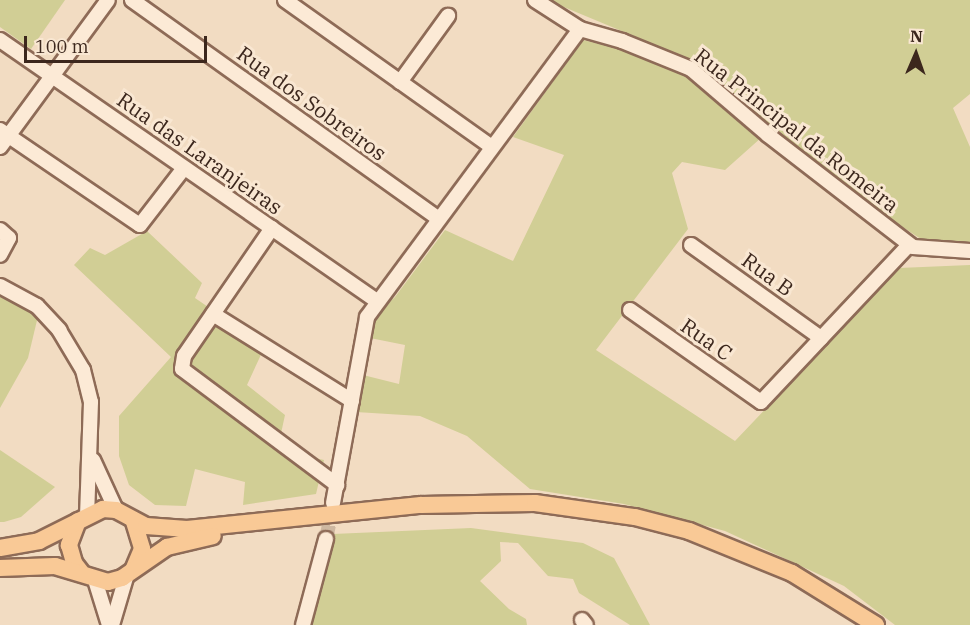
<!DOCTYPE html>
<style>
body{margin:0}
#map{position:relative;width:970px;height:625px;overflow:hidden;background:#f2dcc2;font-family:"IBM Plex Serif",serif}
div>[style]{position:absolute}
.green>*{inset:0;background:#d1ce95}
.minor-tunnel>*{height:14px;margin-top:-7px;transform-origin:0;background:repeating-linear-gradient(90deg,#ceb8a1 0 14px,transparent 0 21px)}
.roads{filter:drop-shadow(2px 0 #8e6b57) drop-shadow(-2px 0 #8e6b57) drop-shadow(0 2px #8e6b57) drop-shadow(0 -2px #8e6b57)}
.minor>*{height:14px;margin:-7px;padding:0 7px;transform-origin:7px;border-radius:7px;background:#fcead6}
.major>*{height:16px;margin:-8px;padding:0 8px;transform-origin:8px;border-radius:8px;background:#f9c996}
span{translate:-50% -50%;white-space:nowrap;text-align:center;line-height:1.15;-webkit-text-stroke:6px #f9e7d2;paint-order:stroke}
.street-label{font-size:21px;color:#3c271d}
.north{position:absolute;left:886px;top:24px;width:60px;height:60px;-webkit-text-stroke:4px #f9e7d2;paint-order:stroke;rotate:2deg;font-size:16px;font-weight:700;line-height:24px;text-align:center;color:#3c271d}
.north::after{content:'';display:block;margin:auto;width:21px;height:27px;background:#3c271d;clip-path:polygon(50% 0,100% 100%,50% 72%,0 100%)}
.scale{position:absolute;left:24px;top:36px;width:183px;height:27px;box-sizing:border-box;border:3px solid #3c271d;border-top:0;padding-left:8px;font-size:18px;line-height:21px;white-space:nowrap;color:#3c271d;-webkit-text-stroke:4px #f9e7d2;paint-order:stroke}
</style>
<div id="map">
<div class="green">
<i style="clip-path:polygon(0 0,65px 0,31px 49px,0 27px)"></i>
<i style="clip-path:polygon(547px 0,970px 0,970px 94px,953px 108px,970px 147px,970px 243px,927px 243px,834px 182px,689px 59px)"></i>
<i style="clip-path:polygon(583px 40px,645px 55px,689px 77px,762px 137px,725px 170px,682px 162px,672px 173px,688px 229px,596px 350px,735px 441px,899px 268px,970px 265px,970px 625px,895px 625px,844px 586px,725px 531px,624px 504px,530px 489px,467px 436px,420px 416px,356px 412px,363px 375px,399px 384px,405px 345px,370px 338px,376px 315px,395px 297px,445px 230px,513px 261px,564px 155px,513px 137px)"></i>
<i style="clip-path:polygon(147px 231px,202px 283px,195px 298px,265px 346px,247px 385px,285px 415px,280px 438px,292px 453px,324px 460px,316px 494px,243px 505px,245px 482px,195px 469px,186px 506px,155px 505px,129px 485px,119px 456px,119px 416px,171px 357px,74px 265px,90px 248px,105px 255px)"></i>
<i style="clip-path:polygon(0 294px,39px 312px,28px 358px,0 408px)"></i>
<i style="clip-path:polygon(0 450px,55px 487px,21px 517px,4px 522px,0 522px)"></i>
<i style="clip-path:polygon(471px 528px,583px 543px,614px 558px,650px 625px,630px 625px,579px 593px,573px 579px,548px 576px,518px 543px,500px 542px,501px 561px,480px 581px,509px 609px,526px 619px,527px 625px,312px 625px,333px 534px)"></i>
</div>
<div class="minor-tunnel">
<i style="left:326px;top:539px;width:35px;rotate:-78deg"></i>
</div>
<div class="roads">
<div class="minor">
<i style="left:132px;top:0;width:376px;rotate:35.5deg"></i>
<i style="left:285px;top:0;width:254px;rotate:35.4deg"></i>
<i style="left:535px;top:0;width:54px;rotate:32.8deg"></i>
<i style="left:580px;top:29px;width:44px;rotate:15.9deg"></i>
<i style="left:622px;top:41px;width:74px;rotate:22.1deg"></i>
<i style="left:691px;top:69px;width:101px;rotate:40.6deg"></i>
<i style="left:768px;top:135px;width:183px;rotate:37.7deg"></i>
<i style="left:913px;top:247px;width:57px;rotate:4deg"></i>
<i style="left:0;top:40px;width:457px;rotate:34.7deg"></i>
<i style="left:400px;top:82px;width:82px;rotate:-54deg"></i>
<i style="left:0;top:130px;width:169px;rotate:34.2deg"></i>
<i style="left:140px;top:225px;width:72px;rotate:-52.3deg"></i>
<i style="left:0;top:147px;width:182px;rotate:-53.7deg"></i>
<i style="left:272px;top:228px;width:155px;rotate:124.5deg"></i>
<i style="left:184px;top:356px;width:13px;rotate:99deg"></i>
<i style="left:182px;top:369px;width:194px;rotate:36.8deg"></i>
<i style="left:0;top:230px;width:12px;rotate:42deg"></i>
<i style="left:9px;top:238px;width:19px;rotate:118deg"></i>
<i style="left:691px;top:245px;width:160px;rotate:35.6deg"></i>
<i style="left:0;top:286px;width:42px;rotate:28.4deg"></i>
<i style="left:37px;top:306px;width:33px;rotate:47deg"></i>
<i style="left:59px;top:330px;width:47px;rotate:59deg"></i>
<i style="left:83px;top:370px;width:33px;rotate:76deg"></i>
<i style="left:91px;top:402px;width:112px;rotate:92deg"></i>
<i style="left:630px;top:310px;width:160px;rotate:35.1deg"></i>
<i style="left:761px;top:402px;width:216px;rotate:-46.7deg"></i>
<i style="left:213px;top:314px;width:164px;rotate:32deg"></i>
<i style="left:93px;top:460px;width:55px;rotate:65.3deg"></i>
<i style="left:333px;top:503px;width:189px;rotate:-79.6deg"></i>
<i style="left:367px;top:317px;width:358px;rotate:-53.5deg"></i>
<i style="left:95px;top:580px;width:47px;rotate:72.7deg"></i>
<i style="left:582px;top:620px;width:6px;rotate:51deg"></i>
<i style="left:112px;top:625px;width:53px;rotate:-73.6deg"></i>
<i style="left:303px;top:625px;width:89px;rotate:-75deg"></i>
</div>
<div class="major">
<i style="left:78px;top:521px;width:26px;rotate:111deg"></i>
<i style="left:69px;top:545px;width:19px;rotate:74deg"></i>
<i style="left:74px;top:563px;width:11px;rotate:52deg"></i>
<i style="left:134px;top:522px;width:28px;rotate:73deg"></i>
<i style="left:142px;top:549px;width:21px;rotate:113deg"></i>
<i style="left:0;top:548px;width:40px;rotate:-10deg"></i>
<i style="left:39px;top:541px;width:72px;rotate:-26.6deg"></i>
<i style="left:103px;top:509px;width:13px;rotate:4deg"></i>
<i style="left:116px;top:510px;width:34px;rotate:28deg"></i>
<i style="left:146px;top:526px;width:41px;rotate:4.2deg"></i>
<i style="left:187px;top:529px;width:235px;rotate:-5.9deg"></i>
<i style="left:421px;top:505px;width:114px;rotate:-1deg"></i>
<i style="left:535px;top:503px;width:101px;rotate:8deg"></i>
<i style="left:635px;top:517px;width:56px;rotate:14.5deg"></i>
<i style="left:689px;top:531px;width:111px;rotate:22.2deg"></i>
<i style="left:792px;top:573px;width:99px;rotate:31.8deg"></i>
<i style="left:0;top:568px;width:55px;rotate:-2.1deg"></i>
<i style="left:55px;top:566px;width:55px;rotate:16.8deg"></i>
<i style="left:108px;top:582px;width:15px;rotate:-16deg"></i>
<i style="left:122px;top:578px;width:55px;rotate:-34.6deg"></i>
<i style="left:167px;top:547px;width:47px;rotate:-13.4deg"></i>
</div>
</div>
<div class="street-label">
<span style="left:312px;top:103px;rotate:36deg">Rua dos Sobreiros</span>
<span style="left:797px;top:130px;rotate:38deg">Rua Principal da Romeira</span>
<span style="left:200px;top:153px;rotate:35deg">Rua das Laranjeiras</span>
<span style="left:768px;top:274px;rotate:36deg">Rua B</span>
<span style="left:707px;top:339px;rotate:35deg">Rua C</span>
</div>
<div class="north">N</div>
<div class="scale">100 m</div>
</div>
